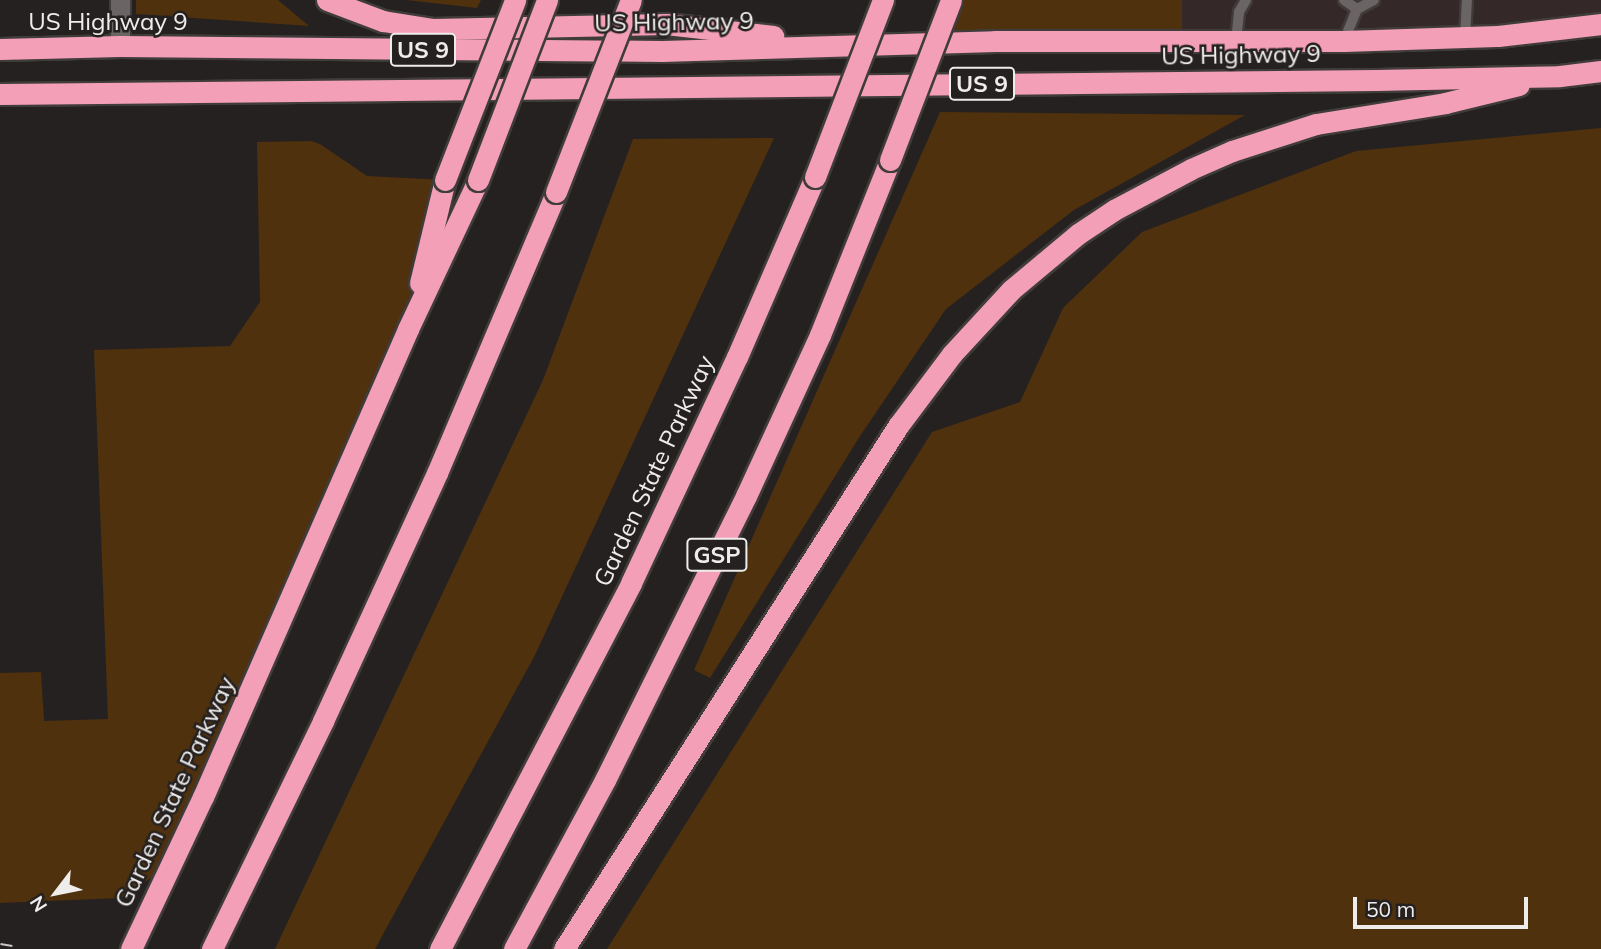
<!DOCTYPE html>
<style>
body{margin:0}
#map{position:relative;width:1601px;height:949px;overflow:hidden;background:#252120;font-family:Mulish,sans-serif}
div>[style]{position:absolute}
.built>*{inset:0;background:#342928}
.green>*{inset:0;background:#4f310d;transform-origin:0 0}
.roads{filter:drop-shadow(2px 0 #403c3c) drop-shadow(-2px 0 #403c3c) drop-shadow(0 2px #403c3c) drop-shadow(0 -2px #403c3c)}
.lane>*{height:10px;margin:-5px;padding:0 5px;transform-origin:5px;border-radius:5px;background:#6a6564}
.street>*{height:19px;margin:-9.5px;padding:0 9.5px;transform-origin:9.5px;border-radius:9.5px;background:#6a6564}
.highway>*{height:21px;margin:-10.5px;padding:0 10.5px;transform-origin:10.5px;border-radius:10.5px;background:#f49fb8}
.rail>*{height:8px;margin-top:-4px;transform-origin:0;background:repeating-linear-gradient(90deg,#252120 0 16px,#cac7c7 0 32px);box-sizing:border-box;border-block:2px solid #cac7c7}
.bridges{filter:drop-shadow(2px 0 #403c3c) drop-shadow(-2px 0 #403c3c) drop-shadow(0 2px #403c3c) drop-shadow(0 -2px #403c3c)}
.highway-bridge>*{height:21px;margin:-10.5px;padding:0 10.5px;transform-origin:10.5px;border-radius:10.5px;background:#f49fb8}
span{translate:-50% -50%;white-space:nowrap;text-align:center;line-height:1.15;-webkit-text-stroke:5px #252120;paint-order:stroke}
.shield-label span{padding:2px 5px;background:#252120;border:2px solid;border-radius:5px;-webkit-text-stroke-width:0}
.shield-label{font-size:23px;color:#efecec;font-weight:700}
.street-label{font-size:24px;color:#efecec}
.north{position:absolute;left:21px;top:858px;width:70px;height:70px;-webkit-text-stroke:5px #252120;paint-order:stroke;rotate:238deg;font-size:19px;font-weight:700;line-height:28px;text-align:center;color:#efecec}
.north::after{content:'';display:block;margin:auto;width:24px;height:32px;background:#efecec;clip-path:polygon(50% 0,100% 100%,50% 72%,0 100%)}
.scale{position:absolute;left:1353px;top:897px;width:175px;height:32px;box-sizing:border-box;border:4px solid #efecec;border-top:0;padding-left:9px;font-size:21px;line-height:24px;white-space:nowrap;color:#efecec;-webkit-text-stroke:5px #252120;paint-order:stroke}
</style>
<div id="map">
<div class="built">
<i style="clip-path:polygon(1182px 0,1601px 0,1601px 24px,1181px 41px)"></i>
</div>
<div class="green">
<i style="clip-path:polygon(136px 0,278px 0,309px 26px,136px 14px)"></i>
<i style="clip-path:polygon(406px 0,481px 0,477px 8px)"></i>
<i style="left:949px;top:0;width:233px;height:46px"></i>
<i style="clip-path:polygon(940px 112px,1245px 115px,1074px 210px,946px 309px,860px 436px,710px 678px,694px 670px)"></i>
<i style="clip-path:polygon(1601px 128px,1601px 949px,607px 949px,932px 432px,1020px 402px,1063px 308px,1142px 232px,1356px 151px)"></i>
<i style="clip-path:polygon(774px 138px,535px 655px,375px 949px,275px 949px,543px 380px,633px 139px)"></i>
<i style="clip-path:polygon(311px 141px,320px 144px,367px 176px,445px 180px,408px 329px,172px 864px,121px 898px,0 903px,0 673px,41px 672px,44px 721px,108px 719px,94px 350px,230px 346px,260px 302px,257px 142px)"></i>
</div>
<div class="roads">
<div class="lane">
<i style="left:1344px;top:0;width:16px;rotate:35deg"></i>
<i style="left:1465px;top:37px;width:37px;rotate:-87deg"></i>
<i style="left:1236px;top:41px;width:29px;rotate:-84deg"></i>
<i style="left:1239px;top:12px;width:14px;rotate:-60deg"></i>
<i style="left:1344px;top:41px;width:35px;rotate:-68deg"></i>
<i style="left:1357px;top:9px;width:19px;rotate:-28deg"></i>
</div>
<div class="street">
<i style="left:120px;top:0;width:46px;rotate:90deg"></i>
</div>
<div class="highway">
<i style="left:327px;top:0;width:60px;rotate:20.6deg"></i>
<i style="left:383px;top:21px;width:51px;rotate:9.1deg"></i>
<i style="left:433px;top:29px;width:233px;rotate:-1.2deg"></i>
<i style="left:666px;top:24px;width:108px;rotate:6.4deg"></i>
<i style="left:0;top:49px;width:120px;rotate:-1.4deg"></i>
<i style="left:120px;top:46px;width:542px;rotate:0.53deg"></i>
<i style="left:662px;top:51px;width:333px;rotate:-1.7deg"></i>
<i style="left:995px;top:41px;width:349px"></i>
<i style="left:1344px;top:41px;width:154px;rotate:-1.9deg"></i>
<i style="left:1498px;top:36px;width:104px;rotate:-6.6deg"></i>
<i style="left:0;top:94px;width:1376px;rotate:-0.58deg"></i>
<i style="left:1376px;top:80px;width:184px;rotate:-1.2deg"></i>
<i style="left:1560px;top:76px;width:41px;rotate:-7deg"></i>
<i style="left:420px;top:283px;width:106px;rotate:-76.4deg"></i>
<i style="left:131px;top:949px;width:168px;rotate:-64.7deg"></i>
<i style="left:203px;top:797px;width:511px;rotate:-66.34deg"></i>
<i style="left:408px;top:329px;width:165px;rotate:-64.8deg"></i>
<i style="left:212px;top:949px;width:254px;rotate:-64deg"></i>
<i style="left:323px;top:721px;width:273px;rotate:-65.3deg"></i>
<i style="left:437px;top:473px;width:305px;rotate:-67deg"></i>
<i style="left:440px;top:949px;width:413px;rotate:-62.4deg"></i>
<i style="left:631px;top:583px;width:250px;rotate:-64.9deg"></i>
<i style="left:737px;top:357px;width:196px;rotate:-66.6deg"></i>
<i style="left:514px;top:949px;width:192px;rotate:-61.7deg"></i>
<i style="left:605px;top:780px;width:317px;rotate:-63.6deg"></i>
<i style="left:746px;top:496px;width:177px;rotate:-65.3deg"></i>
<i style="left:820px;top:335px;width:188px;rotate:-68.2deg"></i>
<i style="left:564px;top:949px;width:621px;rotate:-57.44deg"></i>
<i style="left:898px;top:426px;width:90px;rotate:-53.1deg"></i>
<i style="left:952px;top:354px;width:87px;rotate:-47.3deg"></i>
<i style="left:1011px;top:290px;width:87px;rotate:-39.9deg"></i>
<i style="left:1078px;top:234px;width:43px;rotate:-33.7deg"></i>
<i style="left:1114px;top:210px;width:87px;rotate:-28deg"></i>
<i style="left:1191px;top:169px;width:45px;rotate:-23.7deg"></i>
<i style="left:1232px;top:151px;width:88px;rotate:-17.8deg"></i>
<i style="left:1316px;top:124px;width:131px;rotate:-9.2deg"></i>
<i style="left:1445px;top:103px;width:76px;rotate:-13.7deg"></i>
</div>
</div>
<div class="rail">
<i style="left:0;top:947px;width:12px;rotate:9deg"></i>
</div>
<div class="bridges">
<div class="highway-bridge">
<i style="left:890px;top:160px;width:171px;rotate:-69.1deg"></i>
<i style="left:815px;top:177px;width:190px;rotate:-69deg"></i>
<i style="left:445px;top:180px;width:193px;rotate:-68.7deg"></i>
<i style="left:478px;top:180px;width:193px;rotate:-69deg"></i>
<i style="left:556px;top:192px;width:206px;rotate:-68.7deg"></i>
</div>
</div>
<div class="shield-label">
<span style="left:423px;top:50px">US 9</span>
<span style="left:982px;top:84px">US 9</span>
<span style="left:717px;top:555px">GSP</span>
</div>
<div class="street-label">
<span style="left:108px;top:22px">US Highway 9</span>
<span style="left:674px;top:22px;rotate:-1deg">US Highway 9</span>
<span style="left:1241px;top:55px;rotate:-1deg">US Highway 9</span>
<span style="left:654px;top:471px;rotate:-65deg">Garden State Parkway</span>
<span style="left:175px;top:792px;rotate:-65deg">Garden State Parkway</span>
</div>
<div class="north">N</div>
<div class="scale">50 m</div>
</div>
